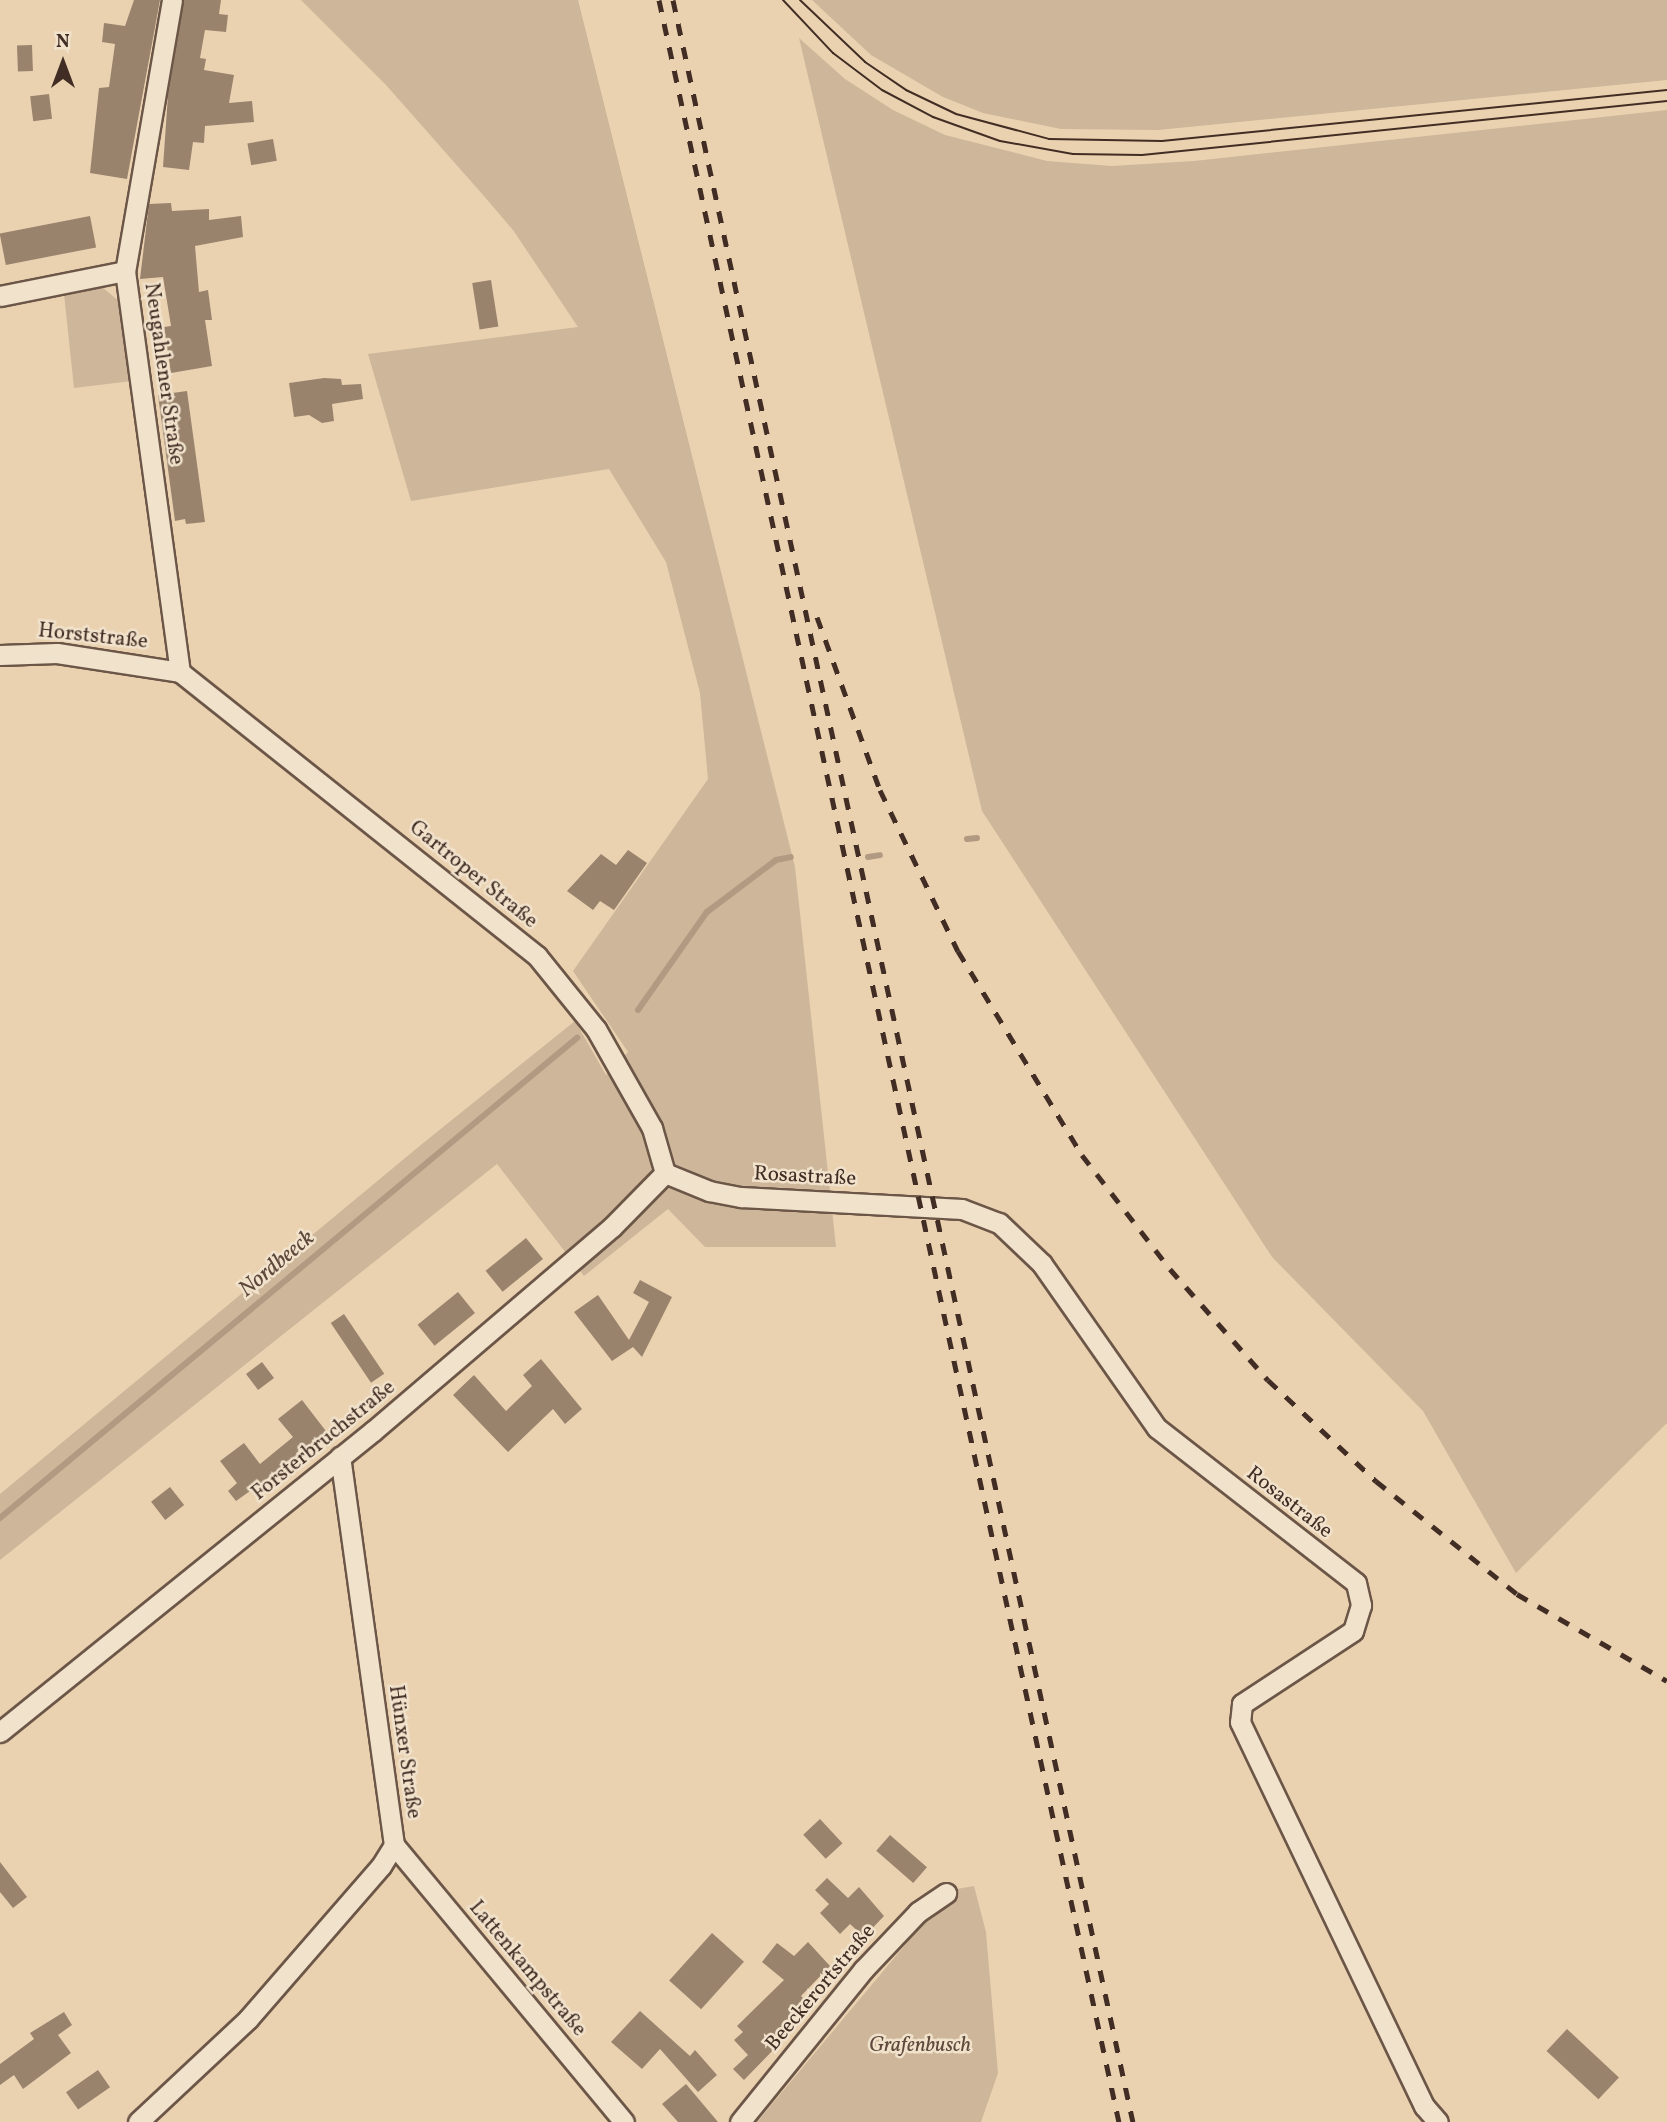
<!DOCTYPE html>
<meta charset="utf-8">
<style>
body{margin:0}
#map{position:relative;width:1667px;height:2122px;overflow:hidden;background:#ead2b1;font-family:Vollkorn,serif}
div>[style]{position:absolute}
.green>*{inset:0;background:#cdb699}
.stream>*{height:6px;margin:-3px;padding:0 3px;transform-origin:3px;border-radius:3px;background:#b19a81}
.building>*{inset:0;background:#99836d;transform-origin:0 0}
.roads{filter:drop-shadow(2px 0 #6c5647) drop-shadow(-2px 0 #6c5647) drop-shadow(0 2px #6c5647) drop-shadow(0 -2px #6c5647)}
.street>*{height:19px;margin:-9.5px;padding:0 9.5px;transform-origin:9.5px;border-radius:9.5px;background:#f1e2cc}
.tram>*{height:2px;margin:-1px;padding:0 1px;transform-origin:1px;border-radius:1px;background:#422d24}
.rail>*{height:5px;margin-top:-2.5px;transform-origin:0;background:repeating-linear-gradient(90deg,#422d24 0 12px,transparent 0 24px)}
span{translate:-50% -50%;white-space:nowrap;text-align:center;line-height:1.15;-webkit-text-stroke:5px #f1e2cc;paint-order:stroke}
.street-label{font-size:21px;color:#422d24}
.park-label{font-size:21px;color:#5e483b;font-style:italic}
.water-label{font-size:23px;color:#5e483b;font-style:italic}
.north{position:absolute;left:28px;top:28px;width:70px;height:70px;-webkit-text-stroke:5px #f1e2cc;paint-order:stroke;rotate:0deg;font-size:19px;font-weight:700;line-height:28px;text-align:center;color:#422d24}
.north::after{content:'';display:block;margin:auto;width:24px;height:32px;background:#422d24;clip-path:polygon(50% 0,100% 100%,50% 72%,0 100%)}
</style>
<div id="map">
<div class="green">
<i style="clip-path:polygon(301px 0,578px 0,795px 867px,836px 1247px,705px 1247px,668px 1209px,584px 1276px,497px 1164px,0 1560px,0 1494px,422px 1144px,575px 1021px,606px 1075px,628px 1052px,573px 971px,708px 779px,700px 693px,666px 562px,609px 469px,411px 501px,368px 354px,578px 327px,513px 230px,483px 195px,386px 85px)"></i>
<i style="clip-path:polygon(812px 0,1667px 0,1667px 80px,1158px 130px,1061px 129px,983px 113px,943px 97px,871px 55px)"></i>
<i style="clip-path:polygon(799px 38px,845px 79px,893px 110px,945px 135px,1047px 161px,1112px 166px,1194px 161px,1667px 110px,1667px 1423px,1516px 1573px,1423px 1411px,1272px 1257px,982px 811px)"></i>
<i style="clip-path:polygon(101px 286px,121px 303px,132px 381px,74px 388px,64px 294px)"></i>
<i style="clip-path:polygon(974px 1886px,986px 1932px,998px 2073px,981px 2122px,757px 2122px,951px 1890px)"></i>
</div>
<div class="stream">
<i style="left:967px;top:839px;width:10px;rotate:-6deg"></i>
<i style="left:868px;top:857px;width:12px;rotate:-9deg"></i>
<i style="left:638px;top:1010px;width:120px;rotate:-54.9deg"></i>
<i style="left:707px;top:912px;width:86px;rotate:-37deg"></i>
<i style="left:776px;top:860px;width:15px;rotate:-11deg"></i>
<i style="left:0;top:1518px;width:751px;rotate:-39.76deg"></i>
</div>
<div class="building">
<i style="clip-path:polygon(134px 0,160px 0,127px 179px,90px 173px,99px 88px,109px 87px,115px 44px,102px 42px,104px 23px,125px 26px)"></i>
<i style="clip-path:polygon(184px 0,221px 0,219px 14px,228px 15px,226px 32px,205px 30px,200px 58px,206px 59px,204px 70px,234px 75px,229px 103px,252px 101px,254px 122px,205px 126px,204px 143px,193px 142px,189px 170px,163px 167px,168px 95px)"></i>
<i style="left:32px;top:45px;width:26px;height:15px;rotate:88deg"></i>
<i style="left:49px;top:94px;width:25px;height:19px;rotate:83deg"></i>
<i style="left:273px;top:139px;width:22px;height:26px;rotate:80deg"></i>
<i style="clip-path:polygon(171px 203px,172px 211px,209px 209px,209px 220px,241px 216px,243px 237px,195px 246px,199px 292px,208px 290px,212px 320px,205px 320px,212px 366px,171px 373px,164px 327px,171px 326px,163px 277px,140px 279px,149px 204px)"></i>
<i style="left:90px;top:216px;width:32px;height:92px;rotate:79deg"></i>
<i style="left:491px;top:280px;width:47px;height:19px;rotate:81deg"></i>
<i style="clip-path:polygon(324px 378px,341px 379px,342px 385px,361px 384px,363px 399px,332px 404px,334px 421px,322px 423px,309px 415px,294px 417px,289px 383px)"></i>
<i style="clip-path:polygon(187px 391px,205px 522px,186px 524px,185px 519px,175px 521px,158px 395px)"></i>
<i style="clip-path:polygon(628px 850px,647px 863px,614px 910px,600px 901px,593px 910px,567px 891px,601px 854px,616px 865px)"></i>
<i style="left:526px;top:1238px;width:27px;height:52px;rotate:51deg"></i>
<i style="clip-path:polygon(640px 1280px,672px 1297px,642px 1357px,633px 1347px,612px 1361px,574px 1312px,598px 1295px,629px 1340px,649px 1302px,633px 1293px)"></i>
<i style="left:458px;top:1292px;width:27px;height:52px;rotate:51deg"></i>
<i style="left:344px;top:1314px;width:72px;height:16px;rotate:56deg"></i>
<i style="clip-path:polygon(541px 1359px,582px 1409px,565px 1424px,553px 1409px,508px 1452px,453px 1395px,474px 1375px,506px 1411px,532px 1386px,523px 1375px)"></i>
<i style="left:262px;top:1362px;width:20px;height:20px;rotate:53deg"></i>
<i style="clip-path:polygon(302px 1400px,329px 1435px,236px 1501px,228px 1491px,237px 1483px,220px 1461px,244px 1443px,260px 1464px,293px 1437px,278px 1419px)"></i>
<i style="left:170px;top:1487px;width:23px;height:24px;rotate:52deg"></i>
<i style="left:820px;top:1819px;width:33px;height:23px;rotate:47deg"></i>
<i style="left:890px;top:1835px;width:49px;height:21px;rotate:41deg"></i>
<i style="clip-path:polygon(0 1862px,27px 1897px,13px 1908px,0 1892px)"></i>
<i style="clip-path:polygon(827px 1878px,848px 1898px,859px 1887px,884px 1916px,864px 1937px,850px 1924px,840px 1934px,820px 1913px,829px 1904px,815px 1890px)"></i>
<i style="left:712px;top:1933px;width:43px;height:64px;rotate:42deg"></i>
<i style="clip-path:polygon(808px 1942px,830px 1966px,801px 1996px,811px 2006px,774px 2040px,778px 2045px,744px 2080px,733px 2069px,748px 2055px,734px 2040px,743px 2032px,737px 2026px,784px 1980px,762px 1962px,777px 1943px,794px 1956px)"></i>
<i style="clip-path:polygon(640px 2011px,690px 2056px,695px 2050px,717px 2075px,698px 2092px,660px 2049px,642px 2069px,611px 2042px)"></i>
<i style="clip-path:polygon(64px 2012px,72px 2025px,58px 2035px,71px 2053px,23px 2089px,14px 2075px,0 2085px,0 2064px,34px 2039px,30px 2033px)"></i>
<i style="left:1567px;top:2029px;width:71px;height:30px;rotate:43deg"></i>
<i style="left:98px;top:2070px;width:21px;height:39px;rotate:55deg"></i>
<i style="clip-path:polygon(686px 2084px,718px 2122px,678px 2122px,662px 2104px)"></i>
</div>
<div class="roads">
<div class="street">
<i style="left:172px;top:0;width:275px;rotate:99.8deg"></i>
<i style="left:125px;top:271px;width:405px;rotate:82.2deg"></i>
<i style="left:0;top:296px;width:127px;rotate:-11.3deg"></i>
<i style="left:0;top:655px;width:57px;rotate:-2deg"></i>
<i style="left:57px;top:653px;width:124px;rotate:8.8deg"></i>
<i style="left:180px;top:672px;width:456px;rotate:38.5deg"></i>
<i style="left:537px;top:956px;width:94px;rotate:51.1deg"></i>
<i style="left:596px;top:1029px;width:114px;rotate:60.5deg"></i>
<i style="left:652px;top:1128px;width:47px;rotate:73.9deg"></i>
<i style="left:665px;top:1173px;width:48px;rotate:22.2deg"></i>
<i style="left:709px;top:1191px;width:33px;rotate:11deg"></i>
<i style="left:741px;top:1197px;width:221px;rotate:3.1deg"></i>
<i style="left:962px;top:1209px;width:40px;rotate:21deg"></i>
<i style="left:999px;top:1223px;width:59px;rotate:43.6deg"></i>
<i style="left:1042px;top:1264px;width:200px;rotate:55deg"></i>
<i style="left:1157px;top:1428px;width:252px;rotate:37.9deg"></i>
<i style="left:1356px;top:1583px;width:23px;rotate:77deg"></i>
<i style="left:1361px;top:1605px;width:27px;rotate:107deg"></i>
<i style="left:1353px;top:1631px;width:133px;rotate:146.7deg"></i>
<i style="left:1242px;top:1704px;width:18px;rotate:96deg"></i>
<i style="left:1240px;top:1722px;width:426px;rotate:64.4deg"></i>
<i style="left:1424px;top:2106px;width:21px;rotate:49deg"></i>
<i style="left:0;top:1732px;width:479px;rotate:-38.9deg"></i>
<i style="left:373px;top:1431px;width:314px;rotate:-40.5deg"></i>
<i style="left:612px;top:1227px;width:76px;rotate:-45.5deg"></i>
<i style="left:394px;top:1845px;width:360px;rotate:50.3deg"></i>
<i style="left:138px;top:2122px;width:151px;rotate:-43.1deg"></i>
<i style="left:248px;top:2019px;width:203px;rotate:-49deg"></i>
<i style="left:381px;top:1866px;width:25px;rotate:-58deg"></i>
<i style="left:394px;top:1845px;width:392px;rotate:-97.9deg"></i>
<i style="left:740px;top:2122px;width:196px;rotate:-51deg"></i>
<i style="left:863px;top:1970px;width:80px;rotate:-46.5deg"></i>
<i style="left:918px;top:1912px;width:34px;rotate:-34deg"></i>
</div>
</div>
<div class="tram">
<i style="left:783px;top:0;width:73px;rotate:46.7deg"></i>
<i style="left:833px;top:53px;width:61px;rotate:37.1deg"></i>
<i style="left:882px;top:90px;width:58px;rotate:27.9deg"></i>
<i style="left:933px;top:117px;width:71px;rotate:19.7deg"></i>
<i style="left:1000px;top:141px;width:74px;rotate:10.1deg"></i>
<i style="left:1073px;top:154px;width:69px;rotate:0.8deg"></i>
<i style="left:1142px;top:155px;width:528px;rotate:-5.87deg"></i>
<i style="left:800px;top:0;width:90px;rotate:43.6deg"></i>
<i style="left:865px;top:62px;width:50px;rotate:34.3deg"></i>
<i style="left:906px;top:90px;width:55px;rotate:25.6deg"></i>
<i style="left:956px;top:114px;width:96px;rotate:15deg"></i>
<i style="left:1049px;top:139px;width:113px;rotate:1deg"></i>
<i style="left:1162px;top:141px;width:508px;rotate:-5.77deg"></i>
</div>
<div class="rail">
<i style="left:659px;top:0;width:2171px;rotate:77.77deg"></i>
<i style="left:673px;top:0;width:2171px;rotate:77.77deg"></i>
<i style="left:817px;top:617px;width:184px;rotate:70deg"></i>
<i style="left:880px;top:790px;width:179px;rotate:64.2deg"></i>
<i style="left:958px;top:951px;width:239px;rotate:58.7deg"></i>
<i style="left:1082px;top:1155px;width:144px;rotate:52.3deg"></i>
<i style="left:1170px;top:1269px;width:148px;rotate:48.6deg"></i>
<i style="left:1268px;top:1380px;width:148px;rotate:43.1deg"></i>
<i style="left:1376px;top:1481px;width:181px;rotate:38.7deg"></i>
<i style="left:1517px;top:1594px;width:173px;rotate:30.1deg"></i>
</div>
<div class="street-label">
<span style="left:163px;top:374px;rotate:82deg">Neugahlener Straße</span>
<span style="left:93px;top:637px;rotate:6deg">Horststraße</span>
<span style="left:473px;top:875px;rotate:39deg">Gartroper Straße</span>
<span style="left:805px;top:1177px;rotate:3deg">Rosastraße</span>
<span style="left:324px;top:1441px;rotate:-39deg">Forsterbruchstraße</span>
<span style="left:1289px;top:1503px;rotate:38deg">Rosastraße</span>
<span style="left:404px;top:1752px;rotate:82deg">Hünxer Straße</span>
<span style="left:527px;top:1969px;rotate:50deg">Lattenkampstraße</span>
<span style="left:821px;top:1988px;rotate:-50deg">Beeckerortstraße</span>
</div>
<div class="park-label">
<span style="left:920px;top:2046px">Grafenbusch</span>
</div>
<div class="water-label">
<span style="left:277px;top:1264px;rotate:-40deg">Nordbeeck</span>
</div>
<div class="north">N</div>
</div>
